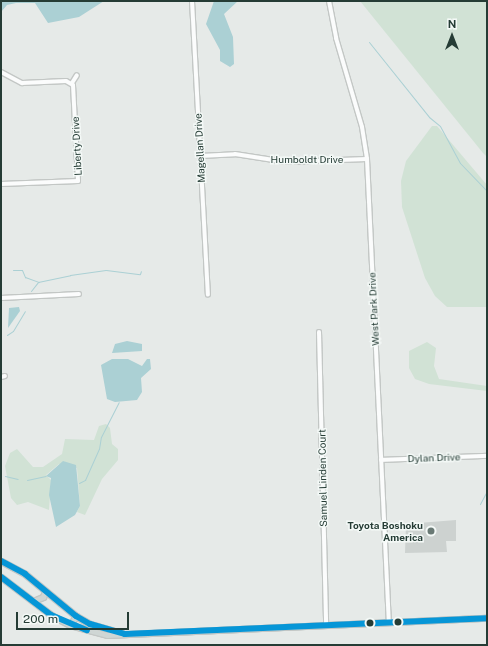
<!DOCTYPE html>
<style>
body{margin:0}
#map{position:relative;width:488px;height:646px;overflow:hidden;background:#e6eae8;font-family:"Public Sans",sans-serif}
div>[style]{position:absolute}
.green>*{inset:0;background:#d1e2d5}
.water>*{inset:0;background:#abd0d4}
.stream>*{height:1px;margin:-0.5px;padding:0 0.5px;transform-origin:0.5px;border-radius:0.5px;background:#abd0d4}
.building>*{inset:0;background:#cdd2d0}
.roads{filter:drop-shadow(1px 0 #c3c7c5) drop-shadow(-1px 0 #c3c7c5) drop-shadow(0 1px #c3c7c5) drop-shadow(0 -1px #c3c7c5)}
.minor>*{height:4px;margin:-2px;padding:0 2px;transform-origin:2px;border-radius:2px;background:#fbfcfc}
.major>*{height:5px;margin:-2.5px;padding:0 2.5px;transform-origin:2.5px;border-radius:2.5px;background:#cfd6d4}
.bus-1>*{height:6px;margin:-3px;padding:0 3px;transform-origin:3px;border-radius:3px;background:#0696d7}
.dots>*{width:11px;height:11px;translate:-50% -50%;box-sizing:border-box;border:2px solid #f4f9f7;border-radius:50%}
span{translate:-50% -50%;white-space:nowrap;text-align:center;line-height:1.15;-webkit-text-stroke:3px #f4f9f7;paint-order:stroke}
.street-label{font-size:10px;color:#253c35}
.poi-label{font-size:10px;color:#253c35;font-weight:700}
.right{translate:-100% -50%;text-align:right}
.frame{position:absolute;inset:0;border:2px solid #253c35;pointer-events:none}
.north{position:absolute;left:432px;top:16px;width:40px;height:40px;-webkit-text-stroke:3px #f4f9f7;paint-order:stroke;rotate:0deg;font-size:11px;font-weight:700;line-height:16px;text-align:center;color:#253c35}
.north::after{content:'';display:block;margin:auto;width:14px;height:18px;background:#253c35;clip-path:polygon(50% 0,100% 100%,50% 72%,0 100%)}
.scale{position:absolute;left:16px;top:612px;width:113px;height:18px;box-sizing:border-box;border:2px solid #253c35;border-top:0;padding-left:5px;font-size:12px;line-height:14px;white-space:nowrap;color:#253c35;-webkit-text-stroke:3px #f4f9f7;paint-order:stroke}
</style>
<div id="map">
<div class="green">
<i style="clip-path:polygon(360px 1px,487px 1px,487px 157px,483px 153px)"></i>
<i style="clip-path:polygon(432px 126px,437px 126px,487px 185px,487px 307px,447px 307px,435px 296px,425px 278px,402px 207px,401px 181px,406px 161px)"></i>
<i style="clip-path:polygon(427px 342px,436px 348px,434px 366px,439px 379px,487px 386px,487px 391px,429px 384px,415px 379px,409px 368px,409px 351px)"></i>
<i style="clip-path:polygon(106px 424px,110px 428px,112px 444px,118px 449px,118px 460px,102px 479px,85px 515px,77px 512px,80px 506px,77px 468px,59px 464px,46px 475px,51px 480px,49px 510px,28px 502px,17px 505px,11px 498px,5px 466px,10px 453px,17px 449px,33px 467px,43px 467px,62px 454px,65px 439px,94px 440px,99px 426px)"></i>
</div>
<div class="water">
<i style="clip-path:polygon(1px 1px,104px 1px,79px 17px,48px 23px,35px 3px,16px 3px,7px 5px,1px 12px)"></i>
<i style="clip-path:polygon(214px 1px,238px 1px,224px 14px,233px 37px,234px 64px,230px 67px,220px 61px,220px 50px,206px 24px)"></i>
<i style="clip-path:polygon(19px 307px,20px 311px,8px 328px,9px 308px)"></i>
<i style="clip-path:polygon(127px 341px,142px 344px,142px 351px,112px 353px,115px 344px)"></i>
<i style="clip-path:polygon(112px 359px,128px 359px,142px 366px,147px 359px,150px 359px,151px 369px,141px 378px,142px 392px,137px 400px,115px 402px,107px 399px,101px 365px)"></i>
<i style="clip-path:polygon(63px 461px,76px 465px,80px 506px,75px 515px,56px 527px,49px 495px,51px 478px,46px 476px)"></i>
</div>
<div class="stream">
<i style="left:369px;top:42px;width:96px;rotate:51.3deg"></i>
<i style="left:429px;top:117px;width:14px;rotate:39deg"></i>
<i style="left:440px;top:126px;width:42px;rotate:61.6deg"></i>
<i style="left:460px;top:163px;width:39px;rotate:46deg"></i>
<i style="left:13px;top:270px;width:9px"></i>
<i style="left:22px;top:270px;width:8px;rotate:67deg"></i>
<i style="left:25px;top:277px;width:15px;rotate:20deg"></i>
<i style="left:31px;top:291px;width:11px;rotate:-52deg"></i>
<i style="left:38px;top:282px;width:33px;rotate:-12deg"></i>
<i style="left:70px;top:275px;width:36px;rotate:-8deg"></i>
<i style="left:106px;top:270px;width:34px;rotate:7deg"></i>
<i style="left:140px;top:274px;width:3px;rotate:-72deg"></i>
<i style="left:7px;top:335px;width:7px;rotate:-34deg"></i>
<i style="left:13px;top:331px;width:23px;rotate:-59deg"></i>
<i style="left:5px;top:476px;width:13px;rotate:13deg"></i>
<i style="left:27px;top:480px;width:19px;rotate:-12deg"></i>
<i style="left:79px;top:483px;width:7px;rotate:-27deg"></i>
<i style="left:85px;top:480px;width:34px;rotate:-66deg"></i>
<i style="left:99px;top:449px;width:12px;rotate:-81deg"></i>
<i style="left:101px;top:437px;width:39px;rotate:-63deg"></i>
<i style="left:480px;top:504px;width:15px;rotate:-62deg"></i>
</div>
<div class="building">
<i style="clip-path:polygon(456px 520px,456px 541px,446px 541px,447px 552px,405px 553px,406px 524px)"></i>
</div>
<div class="roads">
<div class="minor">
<i style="left:192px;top:1px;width:294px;rotate:86.9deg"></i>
<i style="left:329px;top:1px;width:38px;rotate:79deg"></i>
<i style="left:336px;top:38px;width:93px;rotate:73.7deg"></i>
<i style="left:362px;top:127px;width:32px;rotate:81deg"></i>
<i style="left:367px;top:159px;width:464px;rotate:87.3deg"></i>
<i style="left:1px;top:72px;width:24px;rotate:28deg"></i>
<i style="left:22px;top:83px;width:44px;rotate:-2.6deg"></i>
<i style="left:66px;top:81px;width:8px;rotate:30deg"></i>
<i style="left:73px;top:85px;width:96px;rotate:87deg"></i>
<i style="left:78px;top:181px;width:77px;rotate:177.8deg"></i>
<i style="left:72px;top:83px;width:9px;rotate:-58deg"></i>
<i style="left:200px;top:156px;width:35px;rotate:-3deg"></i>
<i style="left:235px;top:154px;width:52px;rotate:8.9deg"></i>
<i style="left:286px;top:162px;width:81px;rotate:-2.1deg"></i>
<i style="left:1px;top:298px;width:78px;rotate:-2.9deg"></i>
<i style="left:319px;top:332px;width:293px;rotate:88.6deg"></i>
<i style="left:1px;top:377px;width:4px;rotate:-14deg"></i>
<i style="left:381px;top:460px;width:106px;rotate:-2.2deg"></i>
</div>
<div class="major">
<i style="left:1px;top:561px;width:27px;rotate:28deg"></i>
<i style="left:25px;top:574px;width:66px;rotate:39.5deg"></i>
<i style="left:76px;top:616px;width:16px;rotate:30deg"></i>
<i style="left:90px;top:624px;width:33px;rotate:16deg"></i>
<i style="left:1px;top:577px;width:63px;rotate:37.2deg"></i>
<i style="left:51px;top:615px;width:21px;rotate:28deg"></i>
<i style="left:70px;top:625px;width:38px;rotate:15deg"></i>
<i style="left:107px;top:635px;width:380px;rotate:-2.6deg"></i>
<i style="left:33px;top:601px;width:11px;rotate:-22deg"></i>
<i style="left:43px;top:597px;width:6px;rotate:-72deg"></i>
<i style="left:70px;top:625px;width:11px;rotate:-56deg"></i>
</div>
</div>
<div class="bus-1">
<i style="left:1px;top:561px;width:27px;rotate:28deg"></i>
<i style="left:25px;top:574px;width:66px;rotate:39.5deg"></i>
<i style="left:76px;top:616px;width:16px;rotate:30deg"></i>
<i style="left:90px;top:624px;width:36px;rotate:16deg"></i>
<i style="left:125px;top:634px;width:362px;rotate:-2.5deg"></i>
<i style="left:1px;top:577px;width:63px;rotate:37.2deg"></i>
<i style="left:51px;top:615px;width:39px;rotate:23deg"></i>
</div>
<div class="dots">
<i style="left:431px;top:531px;background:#697974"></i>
<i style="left:398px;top:622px;background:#253c35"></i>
<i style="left:370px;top:623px;background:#253c35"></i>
</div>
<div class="street-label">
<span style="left:77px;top:146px;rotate:-93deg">Liberty Drive</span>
<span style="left:200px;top:148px;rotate:-93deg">Magellan Drive</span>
<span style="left:307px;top:160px">Humboldt Drive</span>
<span style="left:374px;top:309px;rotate:-93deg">West Park Drive</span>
<span style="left:434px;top:458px;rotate:-2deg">Dylan Drive</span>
<span style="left:323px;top:478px;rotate:-91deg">Samuel Linden Court</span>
</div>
<div class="poi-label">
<span class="right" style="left:423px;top:531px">Toyota Boshoku<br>America</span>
</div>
<div class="frame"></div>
<div class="north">N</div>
<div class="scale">200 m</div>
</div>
